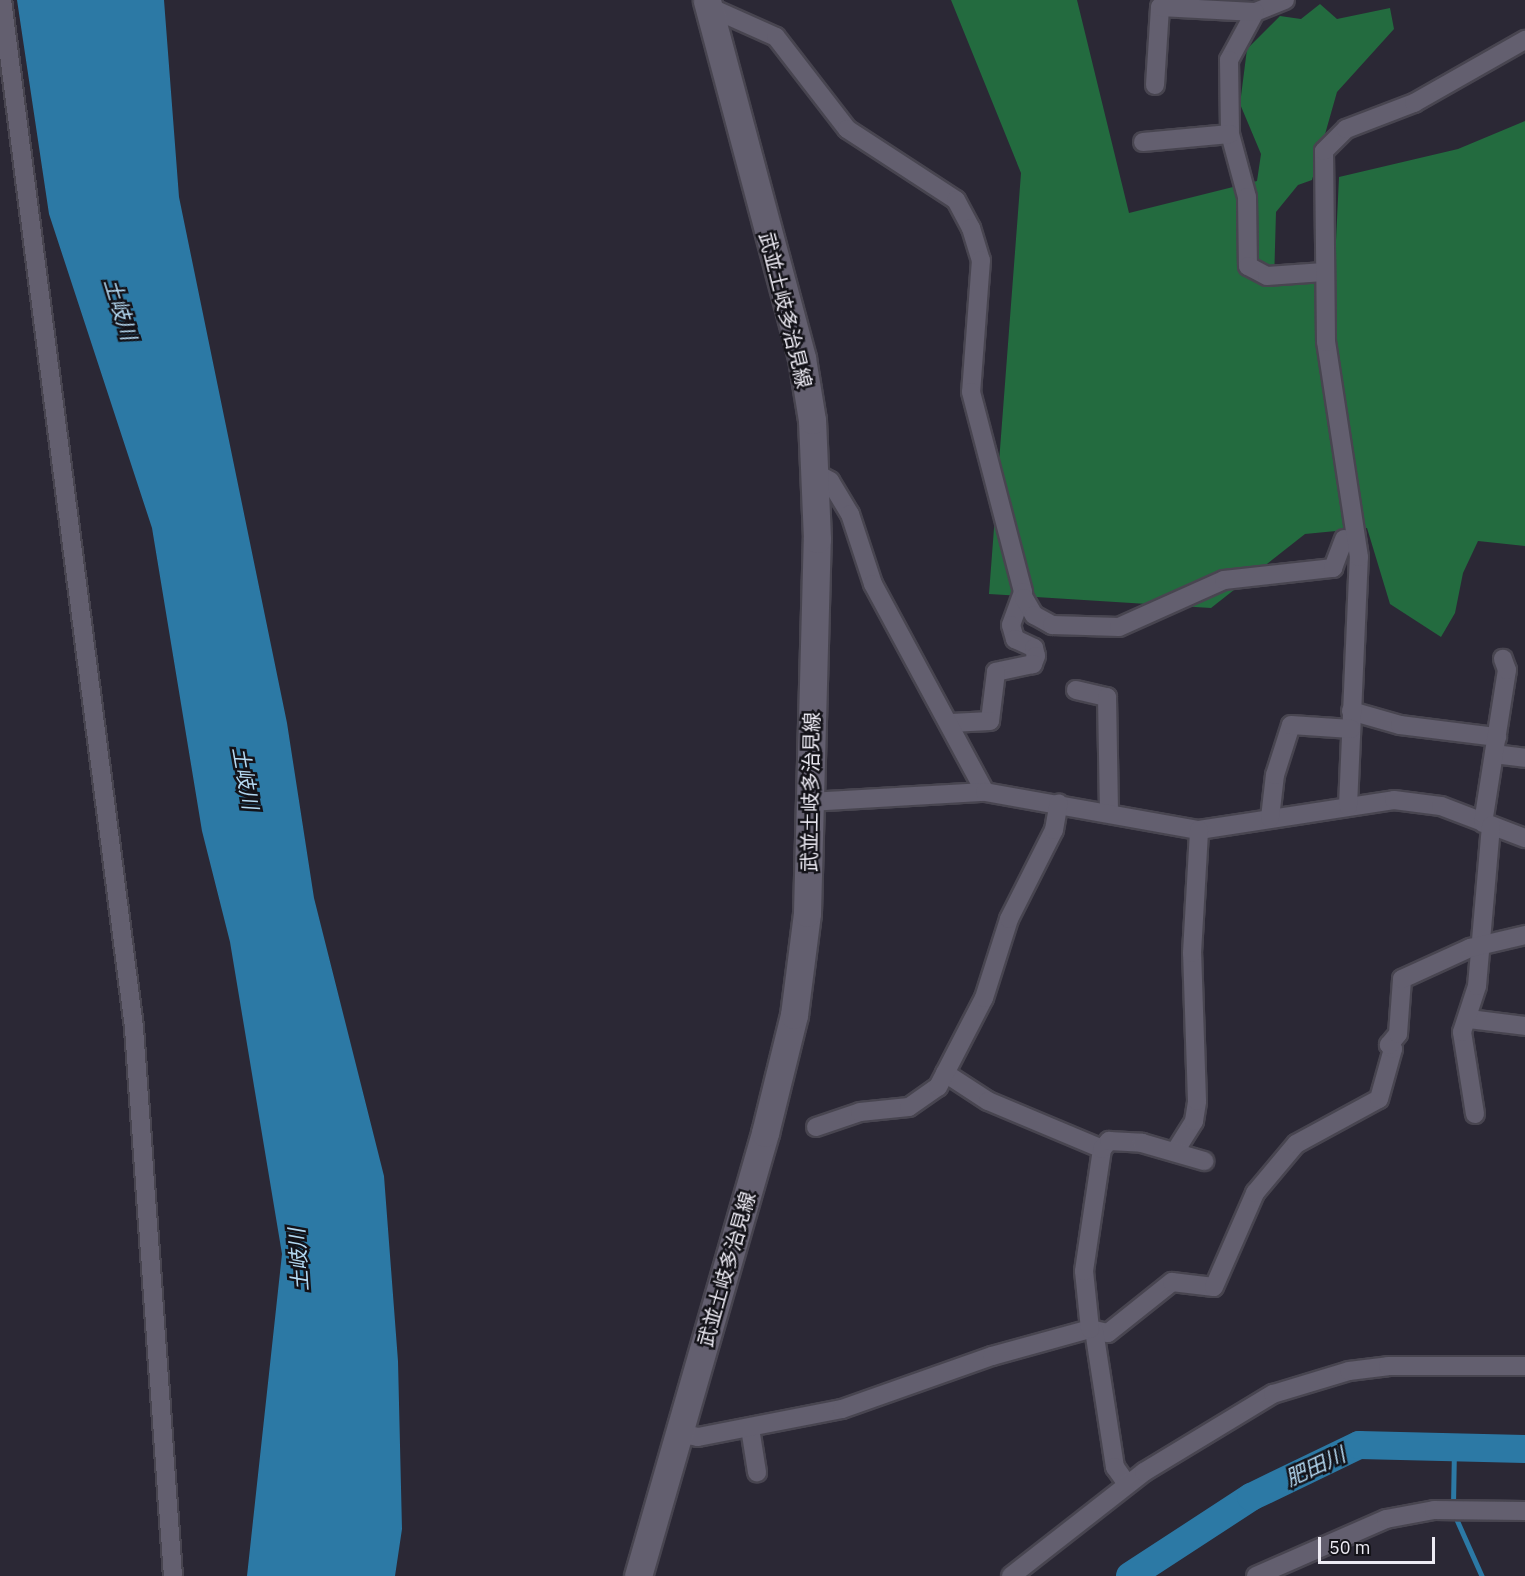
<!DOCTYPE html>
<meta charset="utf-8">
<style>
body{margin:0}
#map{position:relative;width:1525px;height:1576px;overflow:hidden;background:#2b2835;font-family:"IBM Plex Sans","Noto Sans JP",sans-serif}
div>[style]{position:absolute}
.forest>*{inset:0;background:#236b3f}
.water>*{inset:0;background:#2c79a5}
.stream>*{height:4.5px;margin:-2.25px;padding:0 2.25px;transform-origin:2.25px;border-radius:2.25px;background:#2c79a5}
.river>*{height:28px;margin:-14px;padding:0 14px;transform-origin:14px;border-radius:14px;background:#2c79a5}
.roads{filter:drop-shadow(2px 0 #484550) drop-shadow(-2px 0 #484550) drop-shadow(0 2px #484550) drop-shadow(0 -2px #484550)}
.minor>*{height:18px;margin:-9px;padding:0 9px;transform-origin:9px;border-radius:9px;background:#635f6f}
.secondary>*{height:27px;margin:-13.5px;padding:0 13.5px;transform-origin:13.5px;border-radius:13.5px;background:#635f6f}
span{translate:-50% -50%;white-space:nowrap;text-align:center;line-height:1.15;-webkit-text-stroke:5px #131218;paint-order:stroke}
.street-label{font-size:20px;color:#edebf4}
.water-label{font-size:21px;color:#b4d9f2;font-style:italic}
.scale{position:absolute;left:1318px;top:1537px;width:117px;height:27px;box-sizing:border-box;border:3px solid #edebf4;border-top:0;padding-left:8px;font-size:18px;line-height:21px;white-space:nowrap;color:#edebf4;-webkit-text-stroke:4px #131218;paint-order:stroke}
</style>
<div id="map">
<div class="forest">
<i style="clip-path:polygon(951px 0,1077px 0,1129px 213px,1257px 181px,1261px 154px,1240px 104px,1247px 49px,1280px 16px,1301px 19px,1320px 4px,1337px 19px,1390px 8px,1394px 29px,1337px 92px,1312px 180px,1298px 185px,1276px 212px,1274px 283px,1334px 283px,1339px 177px,1458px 149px,1525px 121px,1525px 546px,1478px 541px,1463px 573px,1455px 613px,1441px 637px,1390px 604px,1367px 528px,1305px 534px,1211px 608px,989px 594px,1021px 173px)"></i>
</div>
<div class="water">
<i style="clip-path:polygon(17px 0,164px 0,179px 197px,287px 723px,314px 898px,384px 1176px,398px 1361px,402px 1529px,395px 1576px,247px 1576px,282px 1254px,230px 942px,202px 831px,152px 528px,49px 214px)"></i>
</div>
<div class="stream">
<i style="left:1453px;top:1505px;width:58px;rotate:-89deg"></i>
<i style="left:1454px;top:1513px;width:69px;rotate:66deg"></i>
</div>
<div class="river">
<i style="left:1130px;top:1576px;width:145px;rotate:-33.1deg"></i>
<i style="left:1251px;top:1497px;width:120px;rotate:-25.7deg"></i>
<i style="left:1359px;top:1445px;width:166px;rotate:1.4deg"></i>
</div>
<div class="roads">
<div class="minor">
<i style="left:2px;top:0;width:1036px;rotate:82.68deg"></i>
<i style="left:134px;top:1028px;width:549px;rotate:85.93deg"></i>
<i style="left:1285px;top:0;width:32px;rotate:158deg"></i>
<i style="left:1255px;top:12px;width:55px;rotate:118.4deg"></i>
<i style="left:1229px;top:60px;width:74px;rotate:89.2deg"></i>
<i style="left:1230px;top:134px;width:65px;rotate:74.9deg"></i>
<i style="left:1247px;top:197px;width:69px;rotate:89.2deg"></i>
<i style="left:1248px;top:266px;width:21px;rotate:28deg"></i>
<i style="left:1267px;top:276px;width:57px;rotate:-4deg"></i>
<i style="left:709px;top:7px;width:73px;rotate:24.1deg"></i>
<i style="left:776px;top:37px;width:116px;rotate:52.3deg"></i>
<i style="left:847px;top:129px;width:130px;rotate:33.1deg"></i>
<i style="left:956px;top:200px;width:32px;rotate:62deg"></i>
<i style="left:971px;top:228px;width:34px;rotate:73deg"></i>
<i style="left:981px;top:260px;width:132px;rotate:94.3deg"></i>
<i style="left:971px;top:392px;width:207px;rotate:75.4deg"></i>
<i style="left:1023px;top:592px;width:35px;rotate:110deg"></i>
<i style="left:1011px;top:625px;width:15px;rotate:74deg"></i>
<i style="left:1015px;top:639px;width:21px;rotate:25deg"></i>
<i style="left:1034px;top:648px;width:8px;rotate:76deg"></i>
<i style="left:1036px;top:656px;width:9px;rotate:111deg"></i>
<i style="left:1033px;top:664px;width:38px;rotate:168deg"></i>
<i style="left:996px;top:672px;width:49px;rotate:97deg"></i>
<i style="left:990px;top:721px;width:39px;rotate:177deg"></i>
<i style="left:1155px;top:85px;width:78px;rotate:-86.3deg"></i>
<i style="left:1160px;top:7px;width:95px;rotate:3deg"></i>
<i style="left:1143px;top:142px;width:87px;rotate:-5.3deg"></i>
<i style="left:817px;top:474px;width:15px;rotate:28deg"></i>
<i style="left:830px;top:481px;width:39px;rotate:59deg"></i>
<i style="left:850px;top:514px;width:74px;rotate:71.8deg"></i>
<i style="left:873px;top:584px;width:236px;rotate:61.7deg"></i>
<i style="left:1024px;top:598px;width:20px;rotate:60deg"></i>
<i style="left:1034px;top:615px;width:21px;rotate:29deg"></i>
<i style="left:1052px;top:625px;width:67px;rotate:1.7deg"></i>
<i style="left:1119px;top:627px;width:115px;rotate:-24.1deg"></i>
<i style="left:1224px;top:580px;width:110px;rotate:-6.3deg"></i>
<i style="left:1333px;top:568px;width:31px;rotate:-69deg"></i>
<i style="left:1076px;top:690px;width:32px;rotate:13deg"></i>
<i style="left:1107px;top:697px;width:115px;rotate:89deg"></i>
<i style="left:1351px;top:711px;width:51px;rotate:15.9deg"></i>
<i style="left:1400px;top:725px;width:98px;rotate:7.1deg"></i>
<i style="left:1494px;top:754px;width:31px;rotate:7deg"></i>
<i style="left:809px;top:802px;width:176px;rotate:-3.3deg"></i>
<i style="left:985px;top:792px;width:217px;rotate:10.1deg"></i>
<i style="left:1199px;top:830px;width:197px;rotate:-8.7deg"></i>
<i style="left:1394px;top:800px;width:47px;rotate:7.3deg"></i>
<i style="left:1441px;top:806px;width:90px;rotate:20.9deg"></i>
<i style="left:1348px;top:806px;width:249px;rotate:-87.5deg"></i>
<i style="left:1359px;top:557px;width:218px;rotate:-98.7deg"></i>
<i style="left:1326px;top:342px;width:191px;rotate:-90.6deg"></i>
<i style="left:1324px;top:151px;width:31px;rotate:-45deg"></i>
<i style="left:1346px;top:129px;width:73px;rotate:-20.9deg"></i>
<i style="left:1414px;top:103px;width:128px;rotate:-29.6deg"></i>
<i style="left:1270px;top:818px;width:43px;rotate:-83.4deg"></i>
<i style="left:1275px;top:775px;width:52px;rotate:-72.3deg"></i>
<i style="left:1291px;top:725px;width:60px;rotate:3.8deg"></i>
<i style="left:1483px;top:823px;width:155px;rotate:-81.1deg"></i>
<i style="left:1507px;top:670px;width:12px;rotate:-110deg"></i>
<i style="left:1469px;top:1019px;width:56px;rotate:7.1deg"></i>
<i style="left:945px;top:1073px;width:51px;rotate:33.1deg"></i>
<i style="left:988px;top:1101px;width:124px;rotate:22.8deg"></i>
<i style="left:1475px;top:1114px;width:83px;rotate:-99deg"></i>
<i style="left:1462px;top:1032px;width:48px;rotate:-71.9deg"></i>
<i style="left:1477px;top:986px;width:161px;rotate:-85deg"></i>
<i style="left:816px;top:1127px;width:46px;rotate:-18.8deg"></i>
<i style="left:860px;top:1112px;width:49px;rotate:-5.8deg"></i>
<i style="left:909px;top:1107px;width:35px;rotate:-35deg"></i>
<i style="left:938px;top:1087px;width:100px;rotate:-62.7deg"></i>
<i style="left:984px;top:998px;width:83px;rotate:-72.4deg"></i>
<i style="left:1009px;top:919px;width:100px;rotate:-63.2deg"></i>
<i style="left:1054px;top:830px;width:27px;rotate:-80deg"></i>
<i style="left:1176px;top:1150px;width:34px;rotate:-58deg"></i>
<i style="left:1194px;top:1121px;width:20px;rotate:-81deg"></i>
<i style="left:1197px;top:1101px;width:148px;rotate:-91.9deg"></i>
<i style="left:1192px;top:953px;width:123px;rotate:-86.7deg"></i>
<i style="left:1090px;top:1329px;width:18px;rotate:13deg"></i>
<i style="left:1108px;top:1333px;width:82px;rotate:-38.6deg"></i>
<i style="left:1172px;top:1282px;width:42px;rotate:6.8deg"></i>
<i style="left:1214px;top:1287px;width:103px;rotate:-66.4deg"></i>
<i style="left:1255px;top:1193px;width:64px;rotate:-50.1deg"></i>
<i style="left:1296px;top:1144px;width:94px;rotate:-28.5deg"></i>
<i style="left:1379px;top:1099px;width:52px;rotate:-74.4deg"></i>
<i style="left:1393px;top:1049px;width:6px;rotate:-135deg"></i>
<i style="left:1389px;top:1045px;width:14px;rotate:-51deg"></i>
<i style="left:1398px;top:1034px;width:55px;rotate:-85.8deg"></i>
<i style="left:1402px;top:979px;width:75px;rotate:-24.5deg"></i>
<i style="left:1470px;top:948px;width:57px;rotate:-13.3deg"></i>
<i style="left:1094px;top:1330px;width:139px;rotate:81.3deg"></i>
<i style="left:1115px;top:1467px;width:21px;rotate:55deg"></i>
<i style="left:750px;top:1428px;width:45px;rotate:81deg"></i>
<i style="left:678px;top:1433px;width:20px;rotate:11deg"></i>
<i style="left:698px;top:1437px;width:147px;rotate:-11deg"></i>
<i style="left:842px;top:1409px;width:159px;rotate:-19.5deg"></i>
<i style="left:992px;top:1356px;width:102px;rotate:-15.4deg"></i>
<i style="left:1090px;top:1329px;width:58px;rotate:-95.9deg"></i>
<i style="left:1084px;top:1271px;width:123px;rotate:-81.6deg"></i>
<i style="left:1102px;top:1149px;width:11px;rotate:-49deg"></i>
<i style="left:1109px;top:1141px;width:33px;rotate:3deg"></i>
<i style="left:1142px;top:1143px;width:65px;rotate:16.2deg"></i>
<i style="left:1011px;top:1576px;width:169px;rotate:-38deg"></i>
<i style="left:1144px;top:1472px;width:151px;rotate:-31.2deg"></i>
<i style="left:1273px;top:1394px;width:79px;rotate:-16.8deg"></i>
<i style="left:1349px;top:1371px;width:39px;rotate:-7deg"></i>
<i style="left:1388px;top:1366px;width:137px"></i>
<i style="left:1256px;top:1576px;width:142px;rotate:-23.7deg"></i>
<i style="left:1386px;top:1519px;width:49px;rotate:-10.6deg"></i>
<i style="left:1434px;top:1510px;width:91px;rotate:0.6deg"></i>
</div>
<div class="secondary">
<i style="left:638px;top:1576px;width:461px;rotate:-74deg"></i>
<i style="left:765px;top:1133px;width:122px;rotate:-76.2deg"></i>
<i style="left:794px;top:1015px;width:103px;rotate:-82.7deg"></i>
<i style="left:807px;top:913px;width:374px;rotate:-88.5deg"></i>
<i style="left:817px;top:539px;width:119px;rotate:-92.4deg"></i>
<i style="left:812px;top:420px;width:63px;rotate:-99.2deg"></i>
<i style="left:802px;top:358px;width:370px;rotate:-104.9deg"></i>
</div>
</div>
<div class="street-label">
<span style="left:786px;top:310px;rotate:76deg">武並土岐多治見線</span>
<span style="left:810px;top:792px;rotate:-89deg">武並土岐多治見線</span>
<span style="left:726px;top:1269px;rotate:-74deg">武並土岐多治見線</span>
</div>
<div class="water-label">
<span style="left:121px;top:309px;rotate:73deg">土岐川</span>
<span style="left:246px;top:778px;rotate:80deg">土岐川</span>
<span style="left:298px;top:1260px;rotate:-94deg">土岐川</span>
<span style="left:1315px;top:1466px;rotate:-25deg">肥田川</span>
</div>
<div class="scale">50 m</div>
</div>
